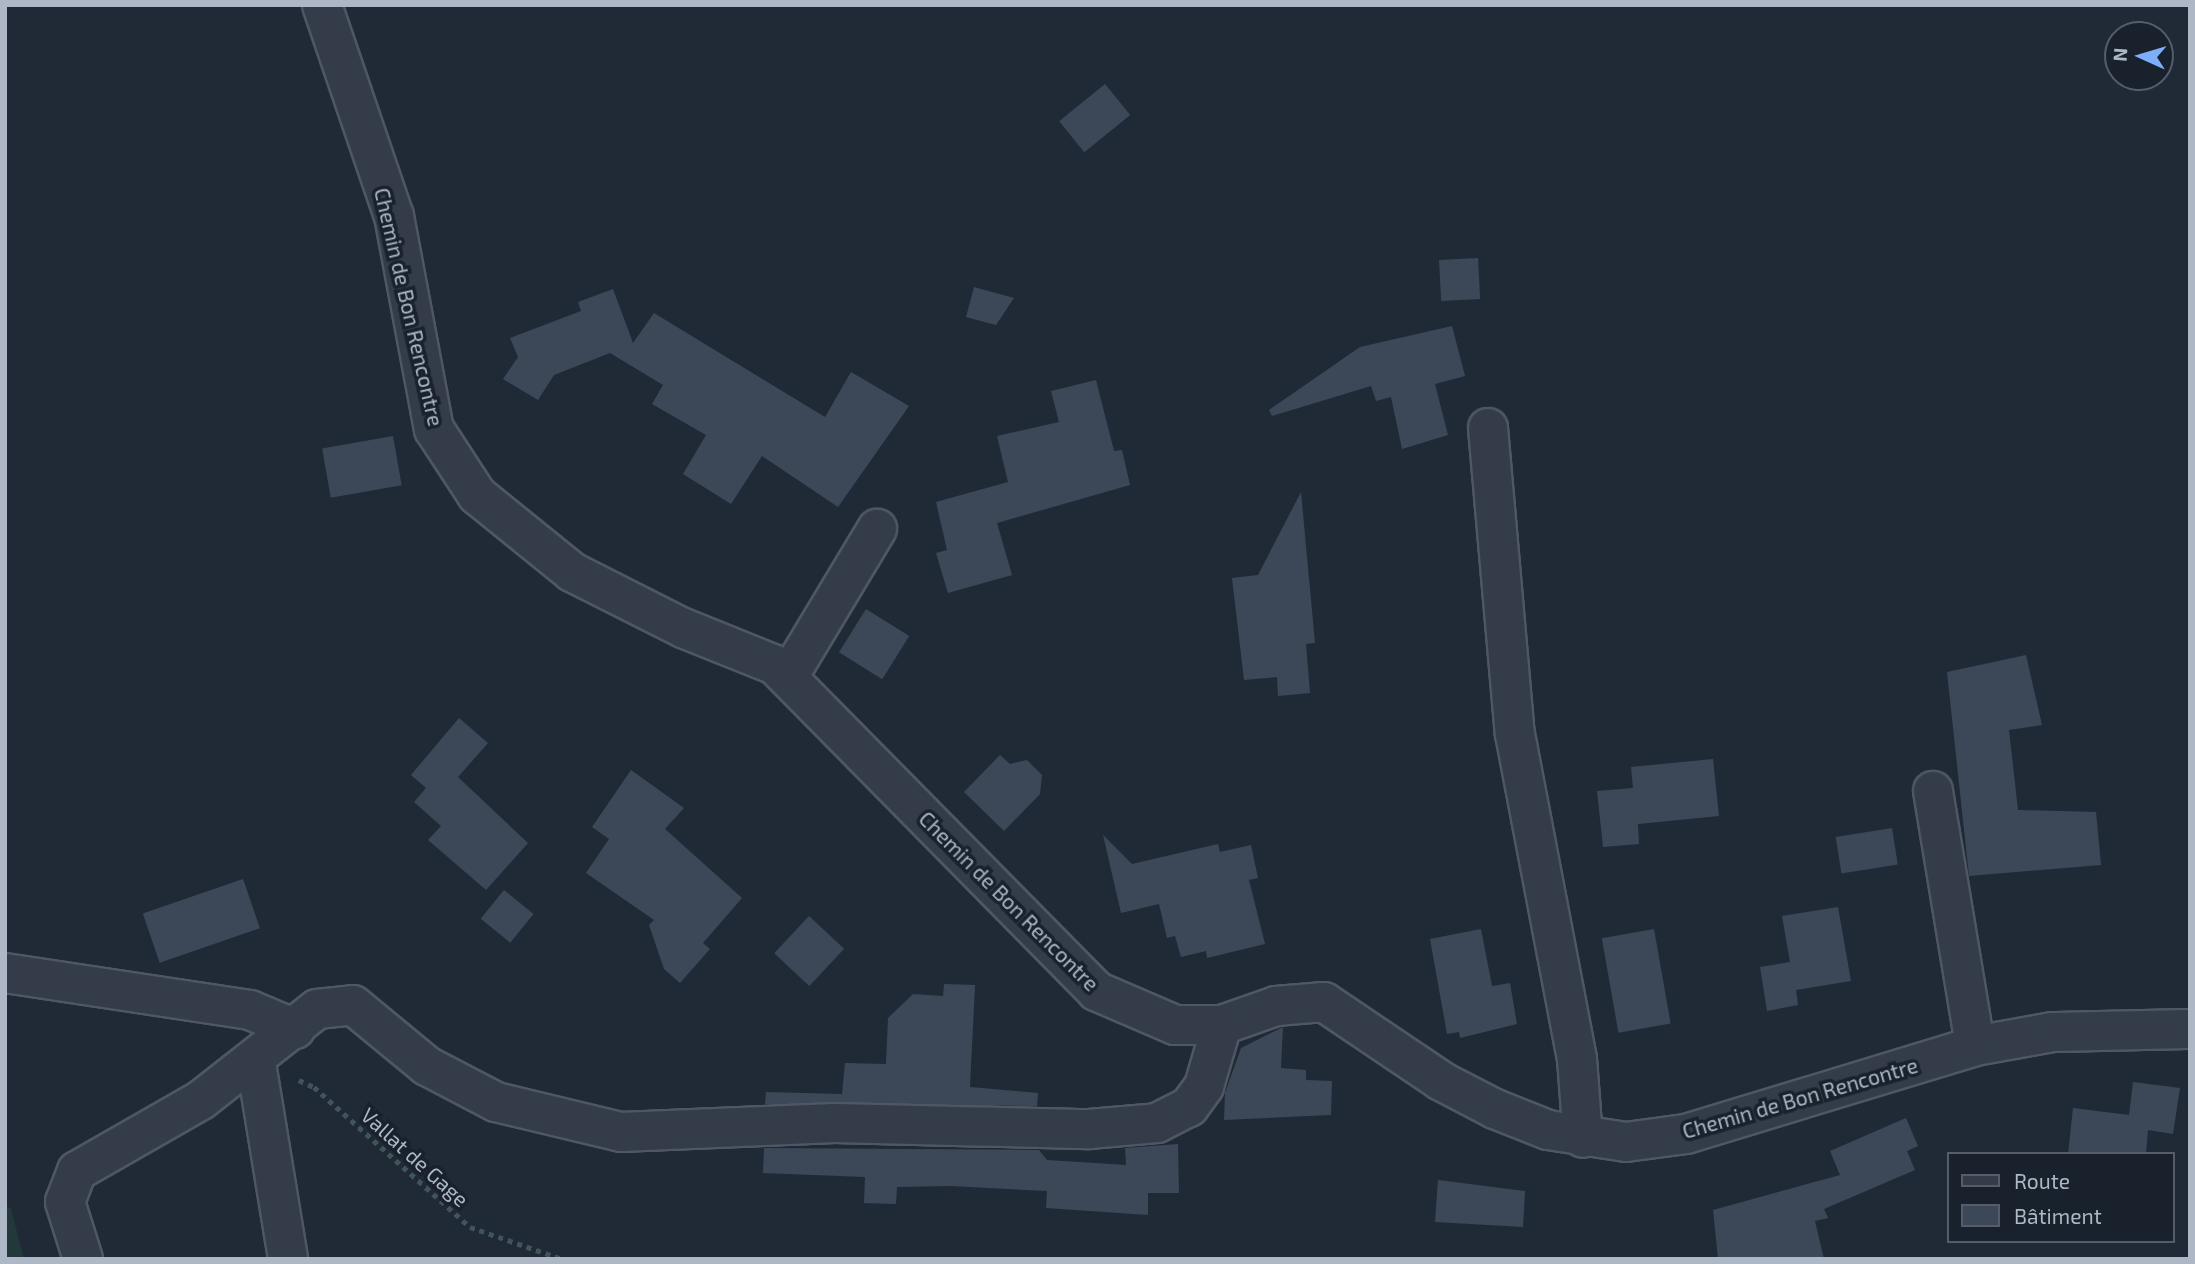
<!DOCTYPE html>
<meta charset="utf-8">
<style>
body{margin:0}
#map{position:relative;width:2195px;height:1264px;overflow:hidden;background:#202a37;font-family:"Exo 2",sans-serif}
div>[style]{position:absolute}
.green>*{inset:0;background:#23383a}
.building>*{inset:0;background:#3c4858;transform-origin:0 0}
.path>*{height:4.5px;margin-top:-2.25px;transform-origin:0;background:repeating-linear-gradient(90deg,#415558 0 5px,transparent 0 10px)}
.roads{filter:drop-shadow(2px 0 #4e5763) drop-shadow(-2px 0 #4e5763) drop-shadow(0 2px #4e5763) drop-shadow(0 -2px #4e5763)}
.minor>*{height:38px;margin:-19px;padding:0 19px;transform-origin:19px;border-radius:19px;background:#333c48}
span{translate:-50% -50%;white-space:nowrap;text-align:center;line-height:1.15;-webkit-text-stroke:7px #19212c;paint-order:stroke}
.street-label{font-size:21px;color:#adb7c5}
.frame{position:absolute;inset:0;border:7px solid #adb7c5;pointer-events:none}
.legend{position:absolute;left:1947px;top:1152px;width:228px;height:91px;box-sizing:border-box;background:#19212c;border:2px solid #545d69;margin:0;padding:9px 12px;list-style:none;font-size:21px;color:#adb7c5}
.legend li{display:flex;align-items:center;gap:14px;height:35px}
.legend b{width:35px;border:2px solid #545d69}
.north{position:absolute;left:2104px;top:21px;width:70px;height:70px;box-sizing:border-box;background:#19212c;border:2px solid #545d69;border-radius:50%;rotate:274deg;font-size:19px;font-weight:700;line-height:28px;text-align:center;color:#adb7c5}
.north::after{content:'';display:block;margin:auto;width:24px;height:32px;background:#7eaef9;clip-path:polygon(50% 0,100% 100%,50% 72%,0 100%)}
</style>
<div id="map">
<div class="green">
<i style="clip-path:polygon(5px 1205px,11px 1209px,24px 1259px,5px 1259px)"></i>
</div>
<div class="building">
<i style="left:1105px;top:84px;width:40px;height:59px;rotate:51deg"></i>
<i style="left:1478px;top:258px;width:41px;height:39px;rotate:87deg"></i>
<i style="clip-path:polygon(974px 287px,1014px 298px,996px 325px,966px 317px)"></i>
<i style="clip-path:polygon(613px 289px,633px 343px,654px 313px,825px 417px,851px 372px,909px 406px,838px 507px,762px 456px,731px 504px,683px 474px,706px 435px,652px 404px,663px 385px,610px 353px,554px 375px,538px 400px,503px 379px,518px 357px,510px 338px,581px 311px,578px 302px)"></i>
<i style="clip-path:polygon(1452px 326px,1465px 376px,1435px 384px,1448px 435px,1402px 449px,1391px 397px,1376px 401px,1371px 386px,1272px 416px,1269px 410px,1360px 347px)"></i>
<i style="clip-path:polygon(1096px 380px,1114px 451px,1122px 450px,1130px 485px,997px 523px,1012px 575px,948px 593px,936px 553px,947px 550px,936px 502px,1008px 482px,997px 436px,1059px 422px,1051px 391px)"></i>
<i style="left:393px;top:436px;width:50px;height:72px;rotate:80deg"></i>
<i style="clip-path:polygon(1301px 492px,1315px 643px,1306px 644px,1310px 693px,1278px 696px,1277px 677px,1244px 680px,1232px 578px,1258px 575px)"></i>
<i style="left:866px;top:609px;width:51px;height:51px;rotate:32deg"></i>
<i style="clip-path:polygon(2026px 655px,2042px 725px,2009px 730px,2018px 810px,2096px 812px,2101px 865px,1969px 876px,1947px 672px)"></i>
<i style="clip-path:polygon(459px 718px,488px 743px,458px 777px,528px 843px,486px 890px,428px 840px,441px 826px,414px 802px,426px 788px,411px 775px)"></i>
<i style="clip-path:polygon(1000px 755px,1010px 764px,1027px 760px,1042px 775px,1040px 794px,1004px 831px,964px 792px)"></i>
<i style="clip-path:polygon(1713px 759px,1719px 816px,1638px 824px,1639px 844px,1603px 847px,1597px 791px,1633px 788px,1631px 767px)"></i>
<i style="clip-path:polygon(631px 770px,684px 808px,665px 829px,742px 898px,703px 943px,710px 949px,680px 983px,664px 969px,649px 925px,654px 920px,586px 873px,609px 839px,592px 827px)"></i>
<i style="left:1892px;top:828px;width:37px;height:57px;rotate:81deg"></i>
<i style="clip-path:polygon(1103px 835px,1132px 864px,1218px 844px,1220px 852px,1251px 845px,1258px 878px,1249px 880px,1265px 944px,1207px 958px,1206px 951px,1181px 957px,1175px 936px,1167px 938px,1159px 904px,1121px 913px)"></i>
<i style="left:243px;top:879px;width:52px;height:106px;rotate:71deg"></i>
<i style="left:504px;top:890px;width:38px;height:37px;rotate:39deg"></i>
<i style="clip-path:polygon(1838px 907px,1851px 981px,1796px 990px,1798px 1005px,1767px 1011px,1760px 967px,1790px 962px,1782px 916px)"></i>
<i style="left:809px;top:916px;width:48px;height:51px;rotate:43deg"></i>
<i style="clip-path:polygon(1481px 929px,1492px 986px,1510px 983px,1517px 1024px,1460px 1038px,1459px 1032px,1447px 1034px,1430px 939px)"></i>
<i style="left:1654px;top:929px;width:96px;height:53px;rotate:80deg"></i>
<i style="clip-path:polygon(944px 984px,975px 985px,970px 1087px,1038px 1093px,1037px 1106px,765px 1104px,766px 1092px,842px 1094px,845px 1063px,886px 1064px,888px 1018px,913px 994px,943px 996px)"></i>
<i style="clip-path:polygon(1283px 1027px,1281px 1068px,1306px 1070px,1306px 1080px,1332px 1081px,1331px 1115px,1224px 1120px,1225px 1093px,1241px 1048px)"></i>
<i style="clip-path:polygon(2133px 1082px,2180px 1088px,2173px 1134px,2148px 1130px,2146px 1154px,2068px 1154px,2073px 1108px,2129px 1115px)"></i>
<i style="clip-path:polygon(1906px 1118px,1918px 1146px,1907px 1151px,1915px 1170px,1824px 1209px,1828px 1218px,1815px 1221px,1824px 1259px,1718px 1259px,1713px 1210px,1840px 1175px,1830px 1151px)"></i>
<i style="clip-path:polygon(1178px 1144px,1179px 1193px,1148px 1193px,1148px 1215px,1046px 1208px,1047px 1191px,951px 1186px,897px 1187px,896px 1204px,864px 1203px,865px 1177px,763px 1173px,764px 1148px,1039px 1150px,1047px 1160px,1126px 1165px,1125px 1148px)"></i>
<i style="clip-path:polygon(1438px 1180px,1525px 1191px,1523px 1227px,1435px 1222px)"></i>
</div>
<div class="path">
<i style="left:299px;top:1080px;width:17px;rotate:25deg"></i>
<i style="left:314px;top:1087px;width:210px;rotate:41.9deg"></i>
<i style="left:470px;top:1227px;width:97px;rotate:19.2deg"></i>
</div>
<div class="roads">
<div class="minor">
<i style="left:322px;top:5px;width:223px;rotate:71.2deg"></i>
<i style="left:394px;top:216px;width:217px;rotate:79.4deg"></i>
<i style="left:434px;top:429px;width:79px;rotate:56.9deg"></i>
<i style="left:477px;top:495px;width:122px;rotate:39deg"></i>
<i style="left:572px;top:572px;width:124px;rotate:26.8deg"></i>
<i style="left:683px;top:628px;width:99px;rotate:21.9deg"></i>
<i style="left:775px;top:665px;width:458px;rotate:45.4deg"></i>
<i style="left:1096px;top:991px;width:86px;rotate:23.3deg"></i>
<i style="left:1175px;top:1025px;width:47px"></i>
<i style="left:1222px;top:1025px;width:57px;rotate:-19.4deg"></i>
<i style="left:1276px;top:1006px;width:48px;rotate:-4.8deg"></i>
<i style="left:1324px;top:1002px;width:141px;rotate:34deg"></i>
<i style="left:1441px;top:1081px;width:61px;rotate:27.4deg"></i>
<i style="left:1495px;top:1109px;width:57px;rotate:21.6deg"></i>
<i style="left:1548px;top:1130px;width:79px;rotate:8.7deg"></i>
<i style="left:1626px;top:1142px;width:61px;rotate:-7.6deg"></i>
<i style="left:1686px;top:1134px;width:302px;rotate:-16.9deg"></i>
<i style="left:1975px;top:1046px;width:79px;rotate:-10.2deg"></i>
<i style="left:2053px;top:1032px;width:137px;rotate:-1.3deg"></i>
<i style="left:1488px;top:428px;width:307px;rotate:85deg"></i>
<i style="left:1515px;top:734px;width:331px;rotate:79.2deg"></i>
<i style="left:1577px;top:1059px;width:79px;rotate:85.7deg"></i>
<i style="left:788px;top:677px;width:173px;rotate:-59deg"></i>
<i style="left:1933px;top:791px;width:258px;rotate:80.6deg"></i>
<i style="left:5px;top:973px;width:248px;rotate:8.6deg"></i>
<i style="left:250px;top:1010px;width:49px;rotate:22.9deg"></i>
<i style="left:256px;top:1063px;width:199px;rotate:80.7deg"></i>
<i style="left:83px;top:1259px;width:60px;rotate:-107.5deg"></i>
<i style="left:65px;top:1202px;width:33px;rotate:-69deg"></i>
<i style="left:77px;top:1171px;width:143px;rotate:-29.8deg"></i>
<i style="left:201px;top:1100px;width:147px;rotate:-38.1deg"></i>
<i style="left:317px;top:1009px;width:36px;rotate:-6deg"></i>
<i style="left:353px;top:1005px;width:96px;rotate:39.5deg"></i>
<i style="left:427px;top:1066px;width:78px;rotate:27.6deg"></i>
<i style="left:496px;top:1102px;width:129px;rotate:13.5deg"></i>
<i style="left:621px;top:1132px;width:214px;rotate:-2.4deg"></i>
<i style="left:835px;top:1123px;width:254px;rotate:1.4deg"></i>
<i style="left:1089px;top:1129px;width:68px;rotate:-5deg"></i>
<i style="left:1157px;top:1123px;width:36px;rotate:-27deg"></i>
<i style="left:1189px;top:1107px;width:26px;rotate:-54deg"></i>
<i style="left:1204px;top:1086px;width:64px;rotate:-73.6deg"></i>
</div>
</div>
<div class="street-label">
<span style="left:409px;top:307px;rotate:77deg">Chemin de Bon Rencontre</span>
<span style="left:1009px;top:901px;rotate:45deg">Chemin de Bon Rencontre</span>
<span style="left:1800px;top:1098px;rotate:-16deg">Chemin de Bon Rencontre</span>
<span style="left:415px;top:1157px;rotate:42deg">Vallat de Gage</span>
</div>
<div class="frame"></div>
<ul class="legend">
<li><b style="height:9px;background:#333c48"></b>Route</li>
<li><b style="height:19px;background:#3c4858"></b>Bâtiment</li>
</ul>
<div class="north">N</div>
</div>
